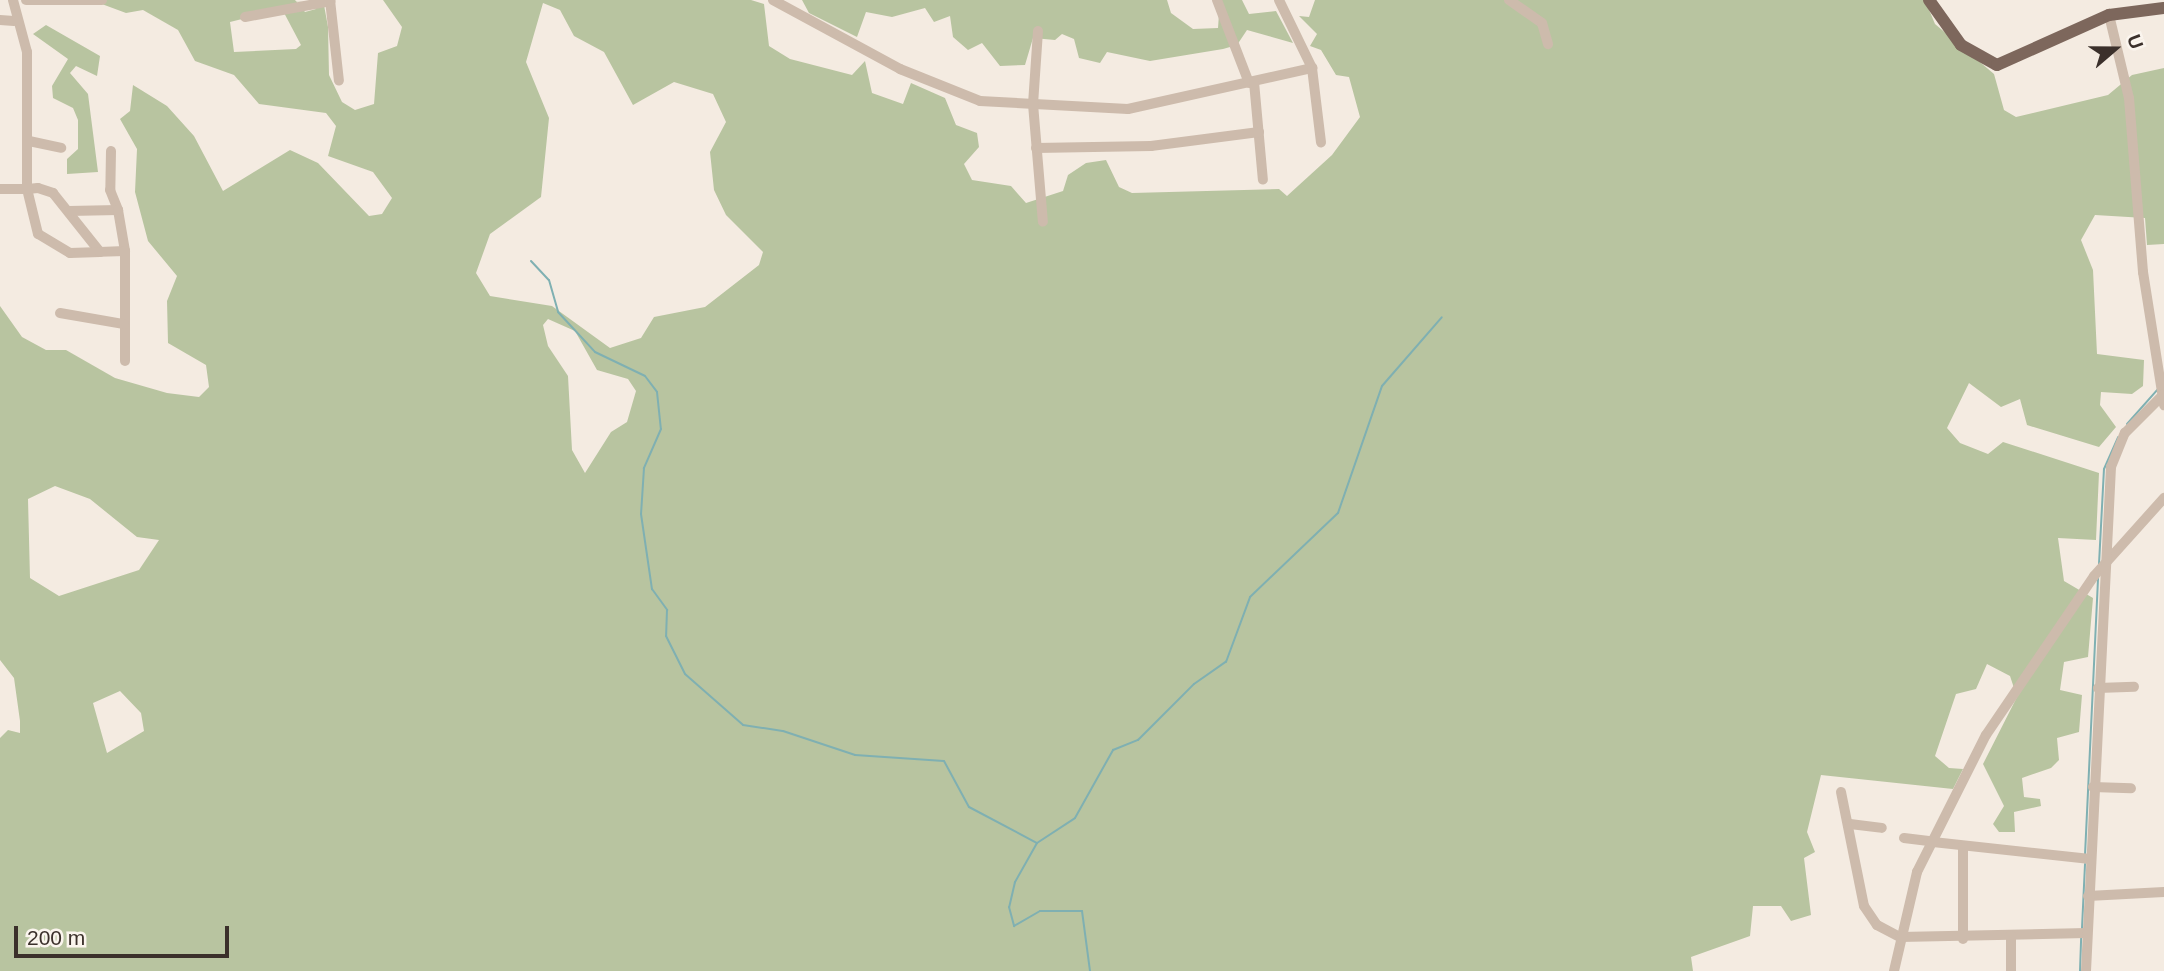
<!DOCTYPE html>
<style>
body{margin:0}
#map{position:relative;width:2164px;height:971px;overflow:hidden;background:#f4ebe1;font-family:Helvetica,sans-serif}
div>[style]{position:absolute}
.green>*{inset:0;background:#b8c4a0}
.stream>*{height:2px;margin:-1px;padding:0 1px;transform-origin:1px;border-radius:1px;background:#7fb0b2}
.minor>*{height:10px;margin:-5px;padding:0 5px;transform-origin:5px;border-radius:5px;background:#cdbbac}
.major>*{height:12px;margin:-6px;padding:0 6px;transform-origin:6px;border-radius:6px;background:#7d675c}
span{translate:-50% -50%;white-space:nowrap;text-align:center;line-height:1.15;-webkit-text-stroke:7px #fbf5ee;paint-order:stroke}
.north{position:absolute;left:2080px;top:14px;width:70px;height:70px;-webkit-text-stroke:5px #fbf5ee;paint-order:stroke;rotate:70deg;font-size:19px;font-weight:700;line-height:28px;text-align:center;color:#3b302b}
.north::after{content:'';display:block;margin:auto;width:24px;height:32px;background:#3b302b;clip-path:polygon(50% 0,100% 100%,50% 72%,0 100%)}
.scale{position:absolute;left:14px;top:926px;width:215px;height:32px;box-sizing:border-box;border:4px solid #3b302b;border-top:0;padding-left:9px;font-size:21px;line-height:24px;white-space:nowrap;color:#3b302b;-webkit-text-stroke:5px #fbf5ee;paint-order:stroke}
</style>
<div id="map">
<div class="green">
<i style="clip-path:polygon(evenodd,91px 0,295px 0,305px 12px,316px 9px,316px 0,324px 5px,328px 27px,329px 75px,342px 102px,355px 110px,374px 104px,378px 53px,397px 46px,402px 27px,383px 0,751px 0,764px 4px,769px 46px,790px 59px,852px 75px,865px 61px,872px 93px,903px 104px,911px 83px,945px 98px,956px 125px,977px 133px,979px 147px,964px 164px,972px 180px,1011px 186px,1026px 203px,1063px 191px,1068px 175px,1086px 163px,1106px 160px,1119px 187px,1132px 193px,1279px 189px,1287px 196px,1332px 155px,1360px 117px,1349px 77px,1336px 75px,1321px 50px,1310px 46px,1317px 34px,1299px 16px,1309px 17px,1315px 0,1925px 0,1935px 24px,1994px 74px,2004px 110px,2016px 117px,2108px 95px,2132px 75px,2164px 68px,2164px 244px,2147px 245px,2145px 218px,2095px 215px,2081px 240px,2093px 270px,2097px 354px,2144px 360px,2143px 386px,2132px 394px,2101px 392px,2100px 405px,2116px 427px,2099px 447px,2027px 425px,2020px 399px,2001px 407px,1969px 383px,1947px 428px,1960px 443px,1988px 454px,2003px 442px,2099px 473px,2096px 540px,2058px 538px,2064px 581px,2093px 598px,2088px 657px,2064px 662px,2060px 690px,2082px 695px,2079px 732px,2057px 738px,2059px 760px,2051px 768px,2022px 778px,2024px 797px,2040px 799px,2041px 806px,2014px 812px,2015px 832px,1999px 832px,1993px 824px,2004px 806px,1983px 764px,2017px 697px,2010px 676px,1987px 664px,1976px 689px,1956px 694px,1935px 756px,1949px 768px,1963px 769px,1953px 789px,1821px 775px,1807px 832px,1815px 852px,1804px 858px,1811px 915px,1791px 921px,1781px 906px,1753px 906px,1750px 936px,1691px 957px,1693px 971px,0 971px,0 738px,8px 730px,20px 733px,20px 721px,14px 678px,0 660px,0 279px,0 306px,22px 337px,46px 350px,66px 350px,115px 378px,167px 393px,199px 397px,209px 387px,206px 365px,168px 343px,167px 301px,177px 276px,148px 241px,135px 192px,137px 149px,120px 119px,130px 111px,133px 85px,167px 106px,194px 136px,223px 191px,290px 150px,318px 163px,369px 216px,382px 214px,392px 198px,373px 172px,328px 156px,336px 126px,326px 113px,259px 104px,234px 75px,195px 61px,178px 30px,143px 10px,126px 13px,91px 0,543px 3px,560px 10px,574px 36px,604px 52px,633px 105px,674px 82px,713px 94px,726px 122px,710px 152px,714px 190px,726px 215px,763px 252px,759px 265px,705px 307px,654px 317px,641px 338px,610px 348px,552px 306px,490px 296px,476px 273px,490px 234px,541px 197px,549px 118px,526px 62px,543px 3px,91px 0,282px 9px,301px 45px,296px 49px,234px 52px,230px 22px,282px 9px,91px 0,548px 319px,575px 331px,597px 370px,628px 379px,636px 391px,627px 422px,611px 432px,585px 473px,572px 450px,568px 376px,548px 346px,543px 325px,548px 319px,91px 0,55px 486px,90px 499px,137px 537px,159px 540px,139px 570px,59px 596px,30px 578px,28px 499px,55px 486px,91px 0,120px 691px,141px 713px,144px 731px,107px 753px,93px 703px,120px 691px)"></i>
<i style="clip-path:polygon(802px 0,1167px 0,1171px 13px,1193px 29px,1218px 28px,1220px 0,1242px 0,1249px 14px,1276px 11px,1293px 43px,1247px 30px,1237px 45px,1223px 49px,1150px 61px,1107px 52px,1100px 63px,1079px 58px,1074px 39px,1062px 34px,1055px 40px,1033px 38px,1025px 65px,1000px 66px,982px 43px,968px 50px,953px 37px,950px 16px,934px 22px,925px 8px,892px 17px,866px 12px,857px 37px,809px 13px)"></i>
<i style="clip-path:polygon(46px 25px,100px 56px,97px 76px,76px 66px,70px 73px,88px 94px,98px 172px,67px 174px,67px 159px,78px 149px,78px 120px,73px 108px,53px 98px,52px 86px,68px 59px,33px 34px)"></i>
</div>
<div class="stream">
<i style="left:531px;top:261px;width:26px;rotate:47deg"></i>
<i style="left:549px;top:280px;width:33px;rotate:74deg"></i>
<i style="left:558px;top:312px;width:54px;rotate:47.2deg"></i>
<i style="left:595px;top:352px;width:55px;rotate:25.6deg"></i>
<i style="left:645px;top:376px;width:20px;rotate:53deg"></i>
<i style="left:657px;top:392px;width:37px;rotate:84deg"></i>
<i style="left:661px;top:429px;width:43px;rotate:113.6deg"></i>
<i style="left:644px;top:468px;width:46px;rotate:93.7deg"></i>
<i style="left:641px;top:514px;width:76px;rotate:81.7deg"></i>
<i style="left:652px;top:589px;width:26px;rotate:54deg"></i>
<i style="left:667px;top:610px;width:26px;rotate:92deg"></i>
<i style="left:666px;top:636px;width:42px;rotate:63.4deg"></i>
<i style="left:685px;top:674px;width:77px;rotate:41.3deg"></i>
<i style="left:743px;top:725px;width:40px;rotate:8.5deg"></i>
<i style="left:783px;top:731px;width:76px;rotate:18.4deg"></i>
<i style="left:855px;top:755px;width:89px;rotate:3.9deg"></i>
<i style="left:944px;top:761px;width:52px;rotate:61.5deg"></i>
<i style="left:969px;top:807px;width:77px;rotate:27.9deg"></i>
<i style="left:1037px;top:843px;width:45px;rotate:119.4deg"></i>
<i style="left:1015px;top:882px;width:26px;rotate:103deg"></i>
<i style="left:1009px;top:907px;width:20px;rotate:75deg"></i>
<i style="left:1014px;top:926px;width:30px;rotate:-30deg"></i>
<i style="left:1040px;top:911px;width:42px"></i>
<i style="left:1082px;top:911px;width:61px;rotate:82.4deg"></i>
<i style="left:2127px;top:424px;width:47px;rotate:-48.5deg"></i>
<i style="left:2099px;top:564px;width:95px;rotate:-87deg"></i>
<i style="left:2104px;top:469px;width:35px;rotate:-66deg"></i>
<i style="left:1037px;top:843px;width:45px;rotate:-33.3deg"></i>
<i style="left:1075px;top:818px;width:78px;rotate:-60.8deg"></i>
<i style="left:1113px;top:750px;width:27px;rotate:-22deg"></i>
<i style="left:1138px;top:740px;width:79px;rotate:-45deg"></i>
<i style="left:1194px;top:684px;width:39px;rotate:-35deg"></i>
<i style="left:1226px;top:662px;width:69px;rotate:-69.7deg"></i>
<i style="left:1250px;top:597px;width:122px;rotate:-43.7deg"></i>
<i style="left:1338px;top:513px;width:134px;rotate:-70.9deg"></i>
<i style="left:1382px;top:386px;width:91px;rotate:-49deg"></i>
<i style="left:2085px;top:855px;width:278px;rotate:-87.3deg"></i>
<i style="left:2082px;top:928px;width:64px;rotate:-87.3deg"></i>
<i style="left:2080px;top:971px;width:34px;rotate:-88deg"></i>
</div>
<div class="minor">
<i style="left:26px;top:0;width:76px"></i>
<i style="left:330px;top:0;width:81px;rotate:83.7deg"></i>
<i style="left:773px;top:0;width:145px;rotate:28.5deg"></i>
<i style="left:900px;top:69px;width:86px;rotate:21.8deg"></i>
<i style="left:980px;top:101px;width:148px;rotate:3.1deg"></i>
<i style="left:1128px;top:109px;width:189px;rotate:-12.6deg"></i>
<i style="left:1217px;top:0;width:89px;rotate:68.9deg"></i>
<i style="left:1279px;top:0;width:76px;rotate:64.1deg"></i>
<i style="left:1312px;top:68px;width:75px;rotate:83.1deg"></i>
<i style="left:1509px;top:0;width:40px;rotate:34.9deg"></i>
<i style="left:1542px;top:23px;width:22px;rotate:74deg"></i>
<i style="left:2109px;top:15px;width:85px;rotate:76.5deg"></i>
<i style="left:2129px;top:98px;width:175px;rotate:85.4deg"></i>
<i style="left:2143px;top:272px;width:135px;rotate:81deg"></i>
<i style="left:245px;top:17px;width:87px;rotate:-10.5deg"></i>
<i style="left:0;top:20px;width:14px;rotate:4deg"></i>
<i style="left:1038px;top:31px;width:73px;rotate:93.9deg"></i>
<i style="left:1033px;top:104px;width:118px;rotate:85.2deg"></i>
<i style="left:1254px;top:82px;width:98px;rotate:84.8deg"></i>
<i style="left:29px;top:141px;width:33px;rotate:12deg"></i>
<i style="left:1036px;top:148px;width:115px;rotate:-1deg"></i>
<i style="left:1151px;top:146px;width:109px;rotate:-7.4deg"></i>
<i style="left:111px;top:151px;width:39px;rotate:91deg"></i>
<i style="left:110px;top:190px;width:22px;rotate:68deg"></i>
<i style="left:0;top:189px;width:27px"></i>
<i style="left:27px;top:189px;width:11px;rotate:-5deg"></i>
<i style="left:38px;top:188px;width:16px;rotate:18deg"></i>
<i style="left:53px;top:193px;width:75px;rotate:51.5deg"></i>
<i style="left:100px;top:252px;width:30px;rotate:178deg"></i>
<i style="left:70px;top:253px;width:37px;rotate:-149deg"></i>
<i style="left:38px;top:234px;width:46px;rotate:-103.7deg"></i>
<i style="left:27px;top:189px;width:137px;rotate:-90deg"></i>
<i style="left:27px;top:52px;width:54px;rotate:-105.1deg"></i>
<i style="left:69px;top:211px;width:49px;rotate:-1.2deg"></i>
<i style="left:118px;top:210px;width:42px;rotate:80.3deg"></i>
<i style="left:125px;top:251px;width:25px;rotate:178deg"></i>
<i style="left:125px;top:251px;width:110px;rotate:90deg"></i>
<i style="left:60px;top:313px;width:65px;rotate:9.8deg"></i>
<i style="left:2098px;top:688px;width:36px;rotate:-2deg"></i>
<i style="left:2093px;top:787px;width:38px;rotate:2deg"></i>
<i style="left:1841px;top:792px;width:116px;rotate:78.6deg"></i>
<i style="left:1864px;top:906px;width:23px;rotate:56deg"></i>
<i style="left:1877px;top:925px;width:26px;rotate:28deg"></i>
<i style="left:1900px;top:937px;width:186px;rotate:-1.2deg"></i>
<i style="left:1850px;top:824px;width:32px;rotate:7deg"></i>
<i style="left:1904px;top:838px;width:31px;rotate:7deg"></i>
<i style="left:1933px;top:842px;width:158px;rotate:6.2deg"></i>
<i style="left:2088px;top:896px;width:76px;rotate:-3deg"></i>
<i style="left:2011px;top:936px;width:35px;rotate:90deg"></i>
<i style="left:1963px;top:939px;width:92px;rotate:-90deg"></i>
<i style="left:1894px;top:971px;width:102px;rotate:-76.9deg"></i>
<i style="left:1917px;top:872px;width:153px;rotate:-63.3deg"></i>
<i style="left:1986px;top:735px;width:192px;rotate:-55.8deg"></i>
<i style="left:2094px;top:576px;width:105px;rotate:-48.1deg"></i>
<i style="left:2086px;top:971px;width:505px;rotate:-87.16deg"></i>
<i style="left:2111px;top:467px;width:37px;rotate:-68deg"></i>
<i style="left:2125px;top:433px;width:55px;rotate:-45deg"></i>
</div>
<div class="major">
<i style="left:1929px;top:0;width:55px;rotate:54.6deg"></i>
<i style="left:1961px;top:45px;width:41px;rotate:29.1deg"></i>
<i style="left:1997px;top:65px;width:123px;rotate:-24.1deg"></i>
<i style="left:2109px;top:15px;width:55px;rotate:-7.3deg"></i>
</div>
<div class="north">U</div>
<div class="scale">200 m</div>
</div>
